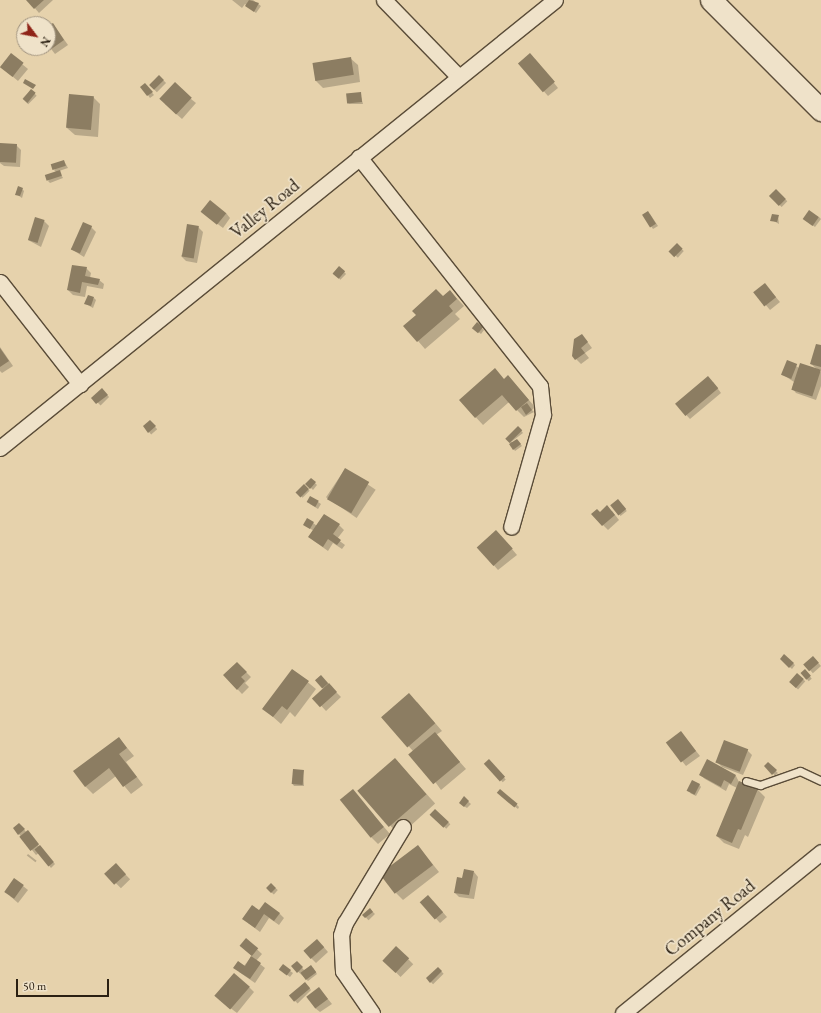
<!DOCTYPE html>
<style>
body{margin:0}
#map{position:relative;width:821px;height:1013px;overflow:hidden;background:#e6d2ac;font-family:"EB Garamond",serif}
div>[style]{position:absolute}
.shadow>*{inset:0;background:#0003;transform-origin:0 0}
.building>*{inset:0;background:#8c7d62;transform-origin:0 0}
.roads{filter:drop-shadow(1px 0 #5a4c38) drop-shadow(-1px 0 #5a4c38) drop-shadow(0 1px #5a4c38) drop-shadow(0 -1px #5a4c38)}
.service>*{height:7px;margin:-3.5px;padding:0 3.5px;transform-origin:3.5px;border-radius:3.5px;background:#efe2c9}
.minor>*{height:15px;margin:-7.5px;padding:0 7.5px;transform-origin:7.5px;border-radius:7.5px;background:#efe2c9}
.secondary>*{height:21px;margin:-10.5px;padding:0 10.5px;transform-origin:10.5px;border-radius:10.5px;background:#efe2c9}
span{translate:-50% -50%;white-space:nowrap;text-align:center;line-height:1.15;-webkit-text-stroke:3.5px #efe2c9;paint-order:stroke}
.street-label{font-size:18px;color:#2b2012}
.north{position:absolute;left:16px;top:16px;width:40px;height:40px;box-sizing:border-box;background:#efe2c9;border:1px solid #a19480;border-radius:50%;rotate:122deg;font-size:11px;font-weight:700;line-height:16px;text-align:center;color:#2b2012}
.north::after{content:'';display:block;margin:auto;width:14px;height:18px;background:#8f2418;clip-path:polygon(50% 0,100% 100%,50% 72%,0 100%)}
.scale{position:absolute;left:16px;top:979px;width:93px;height:18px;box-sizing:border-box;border:2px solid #2b2012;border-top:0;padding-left:5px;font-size:12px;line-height:14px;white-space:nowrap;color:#2b2012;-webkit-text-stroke:3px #efe2c9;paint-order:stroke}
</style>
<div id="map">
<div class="shadow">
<i style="clip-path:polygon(28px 0,53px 0,39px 13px)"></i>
<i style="clip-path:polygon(232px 0,253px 0,261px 6px,256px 13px,245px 4px,242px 8px)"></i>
<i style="clip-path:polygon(53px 24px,68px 45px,55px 54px,48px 45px,48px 27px)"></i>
<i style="clip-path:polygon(11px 55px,28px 69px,18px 81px,6px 71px)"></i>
<i style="clip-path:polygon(350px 58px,358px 65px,360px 82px,323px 88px,316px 81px,313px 64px)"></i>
<i style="clip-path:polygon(535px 59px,558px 88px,548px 96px,519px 63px)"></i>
<i style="left:159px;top:76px;width:10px;height:13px;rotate:45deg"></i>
<i style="clip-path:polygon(142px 87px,147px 87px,154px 95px,150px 98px)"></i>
<i style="left:31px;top:90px;width:8px;height:12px;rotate:45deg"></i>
<i style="clip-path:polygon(360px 93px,363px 104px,348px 104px)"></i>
<i style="clip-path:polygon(93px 97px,100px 104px,98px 137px,75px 135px,67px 128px)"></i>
<i style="clip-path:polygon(191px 99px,196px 103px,182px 119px,165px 104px)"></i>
<i style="clip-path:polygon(0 144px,16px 145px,21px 150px,20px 167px,4px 166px,0 163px)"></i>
<i style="clip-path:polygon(64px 161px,68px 168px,59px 171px,63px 178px,50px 183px,48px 181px,56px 172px,54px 170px)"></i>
<i style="clip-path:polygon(22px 189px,24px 191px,22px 198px,16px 194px)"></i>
<i style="left:776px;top:190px;width:16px;height:8px;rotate:45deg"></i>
<i style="clip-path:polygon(226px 213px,230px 218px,223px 228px,207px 216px)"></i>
<i style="clip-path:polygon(650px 214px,658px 226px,653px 229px,643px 215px)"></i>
<i style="clip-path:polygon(778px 216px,779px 224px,772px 220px)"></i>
<i style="clip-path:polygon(819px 217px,821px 219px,815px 227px,804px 219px)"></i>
<i style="clip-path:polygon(44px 221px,49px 226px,41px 247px,28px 240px)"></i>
<i style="clip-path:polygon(91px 227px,96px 232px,84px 257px,71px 249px)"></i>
<i style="clip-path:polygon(198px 227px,203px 232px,197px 263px,186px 261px,181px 256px)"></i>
<i style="left:677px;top:245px;width:9px;height:9px;rotate:41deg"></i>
<i style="left:339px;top:267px;width:10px;height:8px;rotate:45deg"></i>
<i style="clip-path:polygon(86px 268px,91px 273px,90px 278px,99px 280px,104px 284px,103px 289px,87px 286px,85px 297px,73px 295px,68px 290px)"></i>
<i style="clip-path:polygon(769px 289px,780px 302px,770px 310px,755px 292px)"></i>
<i style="clip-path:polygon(450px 291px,464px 306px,455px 314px,460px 319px,425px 349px,405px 326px)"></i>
<i style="clip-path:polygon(94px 298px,96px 300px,93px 308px,86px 304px)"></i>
<i style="clip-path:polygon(477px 324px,484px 330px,481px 334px,476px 330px)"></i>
<i style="clip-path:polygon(586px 340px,592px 348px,585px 353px,589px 358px,581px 364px,573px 356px)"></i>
<i style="clip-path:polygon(821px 346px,821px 370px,818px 369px,821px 372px,821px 386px,816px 400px,796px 393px,792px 388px,794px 382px,782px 374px,788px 361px,799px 368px,818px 370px,811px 364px)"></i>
<i style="clip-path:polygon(0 347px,13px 366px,2px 373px,0 371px)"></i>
<i style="clip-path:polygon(504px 380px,515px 384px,535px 407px,532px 410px,534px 412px,524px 417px,509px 402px,483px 425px,460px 400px)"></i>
<i style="clip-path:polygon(713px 382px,721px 393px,690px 419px,676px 404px)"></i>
<i style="left:102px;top:390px;width:10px;height:12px;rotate:45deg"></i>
<i style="left:150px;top:421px;width:11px;height:8px;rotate:49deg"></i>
<i style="clip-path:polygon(520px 429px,523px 433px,511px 442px,519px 442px,522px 446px,515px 451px,508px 440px)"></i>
<i style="left:345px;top:469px;width:37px;height:34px;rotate:34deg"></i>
<i style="clip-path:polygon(311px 479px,317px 485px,313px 490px,307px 484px)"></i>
<i style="left:304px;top:485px;width:8px;height:10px;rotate:45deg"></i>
<i style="clip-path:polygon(311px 497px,321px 504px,318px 509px,310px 504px)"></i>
<i style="left:618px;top:500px;width:14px;height:8px;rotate:51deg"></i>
<i style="clip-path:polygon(612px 511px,619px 520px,608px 530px,592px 514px)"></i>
<i style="clip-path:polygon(308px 519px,317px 526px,339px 525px,344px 530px,337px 539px,345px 545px,342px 549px,333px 543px,328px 551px,314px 541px,310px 537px,314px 531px,306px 526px)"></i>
<i style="clip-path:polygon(501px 536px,517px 555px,498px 570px,478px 547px)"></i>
<i style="clip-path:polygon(784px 656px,795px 665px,792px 669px,781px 659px)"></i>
<i style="left:813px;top:657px;width:12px;height:11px;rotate:48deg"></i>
<i style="clip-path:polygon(237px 663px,251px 677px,245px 683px,249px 687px,242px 694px,224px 675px)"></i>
<i style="clip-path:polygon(293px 670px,316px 689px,295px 717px,290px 712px,281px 724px,263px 708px)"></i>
<i style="left:805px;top:670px;width:11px;height:4px;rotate:52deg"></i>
<i style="left:797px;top:674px;width:11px;height:11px;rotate:41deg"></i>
<i style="clip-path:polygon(320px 676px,341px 697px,326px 711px,314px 698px,324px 689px,316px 680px)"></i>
<i style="clip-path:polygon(417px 702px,442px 731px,436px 735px,466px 769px,441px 790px,413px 751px,383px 718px)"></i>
<i style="clip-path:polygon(681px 732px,700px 756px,686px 766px,682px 761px)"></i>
<i style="clip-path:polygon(119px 738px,134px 756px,126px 762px,143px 785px,131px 794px,116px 776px,93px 794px,85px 786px)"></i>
<i style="clip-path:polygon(747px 750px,752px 755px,743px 775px,722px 767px,716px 761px)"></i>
<i style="left:395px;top:759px;width:60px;height:48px;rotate:48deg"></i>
<i style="clip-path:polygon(708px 760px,736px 776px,739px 782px,757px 789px,765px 797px,748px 837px,745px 835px,739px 849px,724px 843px,717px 836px,737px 788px,729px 784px,726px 791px,705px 779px,700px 775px)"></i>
<i style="left:489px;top:761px;width:25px;height:4px;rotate:48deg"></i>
<i style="left:768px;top:763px;width:14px;height:4px;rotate:45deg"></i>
<i style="clip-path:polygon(303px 771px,304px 786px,294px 786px,292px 783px)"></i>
<i style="clip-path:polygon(699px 784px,701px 787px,696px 796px,690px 793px)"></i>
<i style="clip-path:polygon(353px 791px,390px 834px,378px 844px,371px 837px)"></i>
<i style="clip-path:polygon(500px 795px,517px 805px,519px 807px,518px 809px)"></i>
<i style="clip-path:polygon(464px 798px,471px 804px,467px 808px,462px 805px)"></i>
<i style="left:435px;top:810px;width:21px;height:6px;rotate:43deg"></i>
<i style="clip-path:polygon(19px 824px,55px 864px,51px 868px,39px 853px,36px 855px,32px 850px,14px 828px)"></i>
<i style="clip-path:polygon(418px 846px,439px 872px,403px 900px,396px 893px)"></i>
<i style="left:28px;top:854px;width:11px;height:2px;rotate:38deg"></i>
<i style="left:116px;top:865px;width:20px;height:13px;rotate:45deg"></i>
<i style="clip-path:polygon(474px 872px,478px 877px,474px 899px,459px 897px,455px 893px,463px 879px)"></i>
<i style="left:271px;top:884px;width:9px;height:6px;rotate:41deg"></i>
<i style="clip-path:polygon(23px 886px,28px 890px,18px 903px,10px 896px)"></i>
<i style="clip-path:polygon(433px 901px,447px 917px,440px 923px,421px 902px)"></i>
<i style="left:370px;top:909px;width:7px;height:9px;rotate:45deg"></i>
<i style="clip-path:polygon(259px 912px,279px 913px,284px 918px,279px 925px,269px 918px,260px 932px,248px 923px)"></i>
<i style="clip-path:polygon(246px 939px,262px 954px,256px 961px,265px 968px,255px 983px,239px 972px,252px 956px,245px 950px)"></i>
<i style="clip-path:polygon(322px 945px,328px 952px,316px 963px,311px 958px)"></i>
<i style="left:397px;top:948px;width:23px;height:18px;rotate:45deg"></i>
<i style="clip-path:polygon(297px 962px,304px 970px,313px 968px,317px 974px,308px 981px,292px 966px)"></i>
<i style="clip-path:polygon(283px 966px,293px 973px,290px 977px,282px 971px)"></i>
<i style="left:438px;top:968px;width:8px;height:15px;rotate:45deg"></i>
<i style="left:304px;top:983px;width:10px;height:19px;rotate:45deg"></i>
<i style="clip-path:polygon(249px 987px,254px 992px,237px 1013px,221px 1001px)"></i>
<i style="clip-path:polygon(319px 988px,332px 1004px,320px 1012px,315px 1008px)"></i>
</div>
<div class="building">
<i style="clip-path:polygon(26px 0,44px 0,34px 9px)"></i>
<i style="clip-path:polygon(249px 0,259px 3px,254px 12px,245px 6px)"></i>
<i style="clip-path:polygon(53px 23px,64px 40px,50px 50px,48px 26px)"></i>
<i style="left:11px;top:53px;width:16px;height:18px;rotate:38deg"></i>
<i style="left:530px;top:53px;width:38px;height:16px;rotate:49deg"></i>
<i style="left:351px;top:57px;width:18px;height:39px;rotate:81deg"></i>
<i style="left:159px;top:75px;width:7px;height:14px;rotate:45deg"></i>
<i style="clip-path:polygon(25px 79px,36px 85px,33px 89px,23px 83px)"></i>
<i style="left:175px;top:82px;width:23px;height:23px;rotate:43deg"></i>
<i style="clip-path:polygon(145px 83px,153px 92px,147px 96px,140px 87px)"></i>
<i style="left:31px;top:89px;width:6px;height:13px;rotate:39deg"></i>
<i style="left:361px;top:92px;width:10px;height:15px;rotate:84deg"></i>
<i style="left:69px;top:94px;width:25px;height:34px;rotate:5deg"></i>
<i style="left:0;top:143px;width:17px;height:19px;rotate:3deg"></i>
<i style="left:64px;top:160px;width:6px;height:14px;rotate:72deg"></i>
<i style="left:60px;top:170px;width:6px;height:16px;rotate:72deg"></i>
<i style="clip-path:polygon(18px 186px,23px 188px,20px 196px,15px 195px)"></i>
<i style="left:776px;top:189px;width:14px;height:10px;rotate:45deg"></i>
<i style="left:210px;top:200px;width:21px;height:15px;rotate:39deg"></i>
<i style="left:809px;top:210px;width:12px;height:11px;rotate:35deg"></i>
<i style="left:648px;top:211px;width:15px;height:7px;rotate:58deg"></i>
<i style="clip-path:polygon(772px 214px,779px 215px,777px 222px,770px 221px)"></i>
<i style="left:35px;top:217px;width:10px;height:24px;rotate:17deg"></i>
<i style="left:83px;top:222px;width:10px;height:30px;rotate:24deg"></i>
<i style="left:187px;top:224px;width:12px;height:33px;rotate:9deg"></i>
<i style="left:677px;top:243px;width:8px;height:12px;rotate:45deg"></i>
<i style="clip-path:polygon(72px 265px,87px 267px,85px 276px,100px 279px,98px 285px,82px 282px,80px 293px,67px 290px)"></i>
<i style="left:339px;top:266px;width:8px;height:10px;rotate:40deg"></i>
<i style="left:765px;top:283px;width:18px;height:15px;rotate:52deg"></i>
<i style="clip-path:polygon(436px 289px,443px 296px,450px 290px,457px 299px,449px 306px,453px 311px,417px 342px,403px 326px,416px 315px,412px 311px)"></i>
<i style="clip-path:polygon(88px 295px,94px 297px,91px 306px,84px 304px)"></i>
<i style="left:477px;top:322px;width:8px;height:8px;rotate:40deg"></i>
<i style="clip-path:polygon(582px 334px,588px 342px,581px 348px,585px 353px,575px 360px,572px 356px,574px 339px)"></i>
<i style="clip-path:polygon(816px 344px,821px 345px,821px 367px,810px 364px)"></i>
<i style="clip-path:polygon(0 348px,9px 361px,0 367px)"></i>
<i style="left:787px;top:360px;width:11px;height:16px;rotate:22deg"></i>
<i style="left:800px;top:363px;width:22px;height:28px;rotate:18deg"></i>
<i style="clip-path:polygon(495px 368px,504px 379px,508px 375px,529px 400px,516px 411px,502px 395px,475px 418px,459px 400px)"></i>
<i style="left:708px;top:376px;width:16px;height:43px;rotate:50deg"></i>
<i style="clip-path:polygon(102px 388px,108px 395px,96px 404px,91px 398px)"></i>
<i style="clip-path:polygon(527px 403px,532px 410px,526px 415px,521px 407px)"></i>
<i style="clip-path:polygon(150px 420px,156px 426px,148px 433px,143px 426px)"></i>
<i style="left:518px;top:426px;width:6px;height:18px;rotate:45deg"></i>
<i style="clip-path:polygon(517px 439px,521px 444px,513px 450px,509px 444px)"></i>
<i style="left:345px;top:468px;width:28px;height:36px;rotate:30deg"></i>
<i style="clip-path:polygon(311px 478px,316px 482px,310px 489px,305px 484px)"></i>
<i style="left:304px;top:484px;width:7px;height:12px;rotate:45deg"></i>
<i style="left:310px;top:496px;width:10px;height:7px;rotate:29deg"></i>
<i style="left:618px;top:499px;width:13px;height:10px;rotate:51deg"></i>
<i style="clip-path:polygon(607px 505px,615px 515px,602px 526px,591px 514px,597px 509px,600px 512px)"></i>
<i style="clip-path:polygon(324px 514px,340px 524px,333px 534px,341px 540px,337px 545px,328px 539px,323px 547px,308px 537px)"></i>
<i style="left:307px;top:518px;width:8px;height:8px;rotate:30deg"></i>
<i style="left:496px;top:530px;width:25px;height:26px;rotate:48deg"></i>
<i style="clip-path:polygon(784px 654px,794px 663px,789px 668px,780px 659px)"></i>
<i style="left:813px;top:656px;width:9px;height:13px;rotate:49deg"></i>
<i style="clip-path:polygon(237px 662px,247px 672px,241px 677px,245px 681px,237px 690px,223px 675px)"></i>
<i style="clip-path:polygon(292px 669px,309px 681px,287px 710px,282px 706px,273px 717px,262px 709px)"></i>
<i style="left:805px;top:669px;width:9px;height:6px;rotate:49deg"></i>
<i style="left:797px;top:673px;width:9px;height:12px;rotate:41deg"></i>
<i style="left:321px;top:675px;width:11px;height:8px;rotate:49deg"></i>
<i style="left:329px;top:683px;width:12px;height:23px;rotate:48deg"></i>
<i style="left:409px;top:693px;width:40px;height:37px;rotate:49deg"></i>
<i style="left:681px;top:731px;width:25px;height:19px;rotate:53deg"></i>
<i style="left:435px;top:732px;width:39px;height:35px;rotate:50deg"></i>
<i style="clip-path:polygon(119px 737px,127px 748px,119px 754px,137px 777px,123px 787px,109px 768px,85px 787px,73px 771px)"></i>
<i style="left:724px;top:740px;width:26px;height:24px;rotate:21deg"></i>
<i style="left:395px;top:758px;width:48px;height:50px;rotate:49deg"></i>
<i style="left:489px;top:759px;width:24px;height:7px;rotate:48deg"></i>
<i style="clip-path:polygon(707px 759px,736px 775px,731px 784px,724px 780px,721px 787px,699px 775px)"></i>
<i style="clip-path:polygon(768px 762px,777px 770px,772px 775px,764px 766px)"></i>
<i style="left:293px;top:769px;width:11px;height:15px;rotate:5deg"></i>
<i style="left:692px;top:780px;width:9px;height:12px;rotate:27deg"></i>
<i style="clip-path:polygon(739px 781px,758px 789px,741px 830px,738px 829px,732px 843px,716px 836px)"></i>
<i style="left:353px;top:789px;width:49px;height:17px;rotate:51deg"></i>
<i style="left:500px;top:789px;width:23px;height:5px;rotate:40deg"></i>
<i style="clip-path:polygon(464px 796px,469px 801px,464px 807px,459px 803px)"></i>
<i style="left:435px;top:809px;width:19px;height:8px;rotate:43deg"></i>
<i style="clip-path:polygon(19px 823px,25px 829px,18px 835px,13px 828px)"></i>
<i style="left:28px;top:830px;width:18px;height:11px;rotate:52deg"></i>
<i style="left:40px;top:845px;width:22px;height:7px;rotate:51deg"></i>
<i style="left:418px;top:845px;width:25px;height:48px;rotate:53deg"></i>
<i style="left:116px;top:863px;width:15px;height:16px;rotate:48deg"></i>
<i style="clip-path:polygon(464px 869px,474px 871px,469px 895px,454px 893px,457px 877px,462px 878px)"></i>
<i style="left:14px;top:878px;width:12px;height:17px;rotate:35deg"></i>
<i style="left:271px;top:883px;width:7px;height:7px;rotate:45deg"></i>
<i style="left:428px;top:895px;width:23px;height:11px;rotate:49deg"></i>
<i style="clip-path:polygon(265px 902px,280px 913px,274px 921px,264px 914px,255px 928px,242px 919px,252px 905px,259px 910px)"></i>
<i style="clip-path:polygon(370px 908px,373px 912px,365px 918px,362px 915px)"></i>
<i style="left:246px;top:938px;width:16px;height:10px;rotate:40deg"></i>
<i style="left:317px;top:939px;width:11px;height:18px;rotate:49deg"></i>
<i style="left:396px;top:946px;width:18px;height:20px;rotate:43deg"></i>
<i style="clip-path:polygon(251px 956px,261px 963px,250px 979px,233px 968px,238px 961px,245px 966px)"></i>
<i style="clip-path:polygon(297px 961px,303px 967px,297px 973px,291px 966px)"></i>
<i style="left:283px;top:964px;width:10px;height:7px;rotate:37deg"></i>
<i style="left:311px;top:965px;width:9px;height:13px;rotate:54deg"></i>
<i style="clip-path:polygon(438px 967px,442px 971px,430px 983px,426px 978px)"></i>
<i style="left:234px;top:973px;width:21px;height:30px;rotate:41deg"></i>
<i style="left:305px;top:982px;width:8px;height:21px;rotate:50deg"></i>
<i style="left:319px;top:987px;width:15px;height:16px;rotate:53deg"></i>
</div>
<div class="roads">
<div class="service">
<i style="left:746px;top:781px;width:15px;rotate:16deg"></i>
<i style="left:760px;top:785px;width:42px;rotate:-19.3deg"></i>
<i style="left:800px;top:771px;width:23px;rotate:25deg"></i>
</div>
<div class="minor">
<i style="left:384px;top:0;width:106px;rotate:45.8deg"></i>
<i style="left:359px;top:157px;width:292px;rotate:51.7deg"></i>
<i style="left:540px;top:386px;width:29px;rotate:84deg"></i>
<i style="left:543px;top:415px;width:116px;rotate:105.9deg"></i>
<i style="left:0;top:282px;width:130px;rotate:51.9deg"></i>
<i style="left:0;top:448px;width:713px;rotate:-38.91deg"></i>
<i style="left:372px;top:1013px;width:51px;rotate:-124.6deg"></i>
<i style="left:343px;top:971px;width:36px;rotate:-93deg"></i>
<i style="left:341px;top:935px;width:13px;rotate:-72deg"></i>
<i style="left:345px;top:923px;width:112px;rotate:-58.9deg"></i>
<i style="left:623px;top:1013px;width:255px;rotate:-39.1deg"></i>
</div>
<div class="secondary">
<i style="left:711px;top:0;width:156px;rotate:45deg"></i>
</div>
</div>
<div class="street-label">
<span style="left:265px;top:209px;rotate:-39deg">Valley Road</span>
<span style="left:710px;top:918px;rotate:-39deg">Company Road</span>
</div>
<div class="north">N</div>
<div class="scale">50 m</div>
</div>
